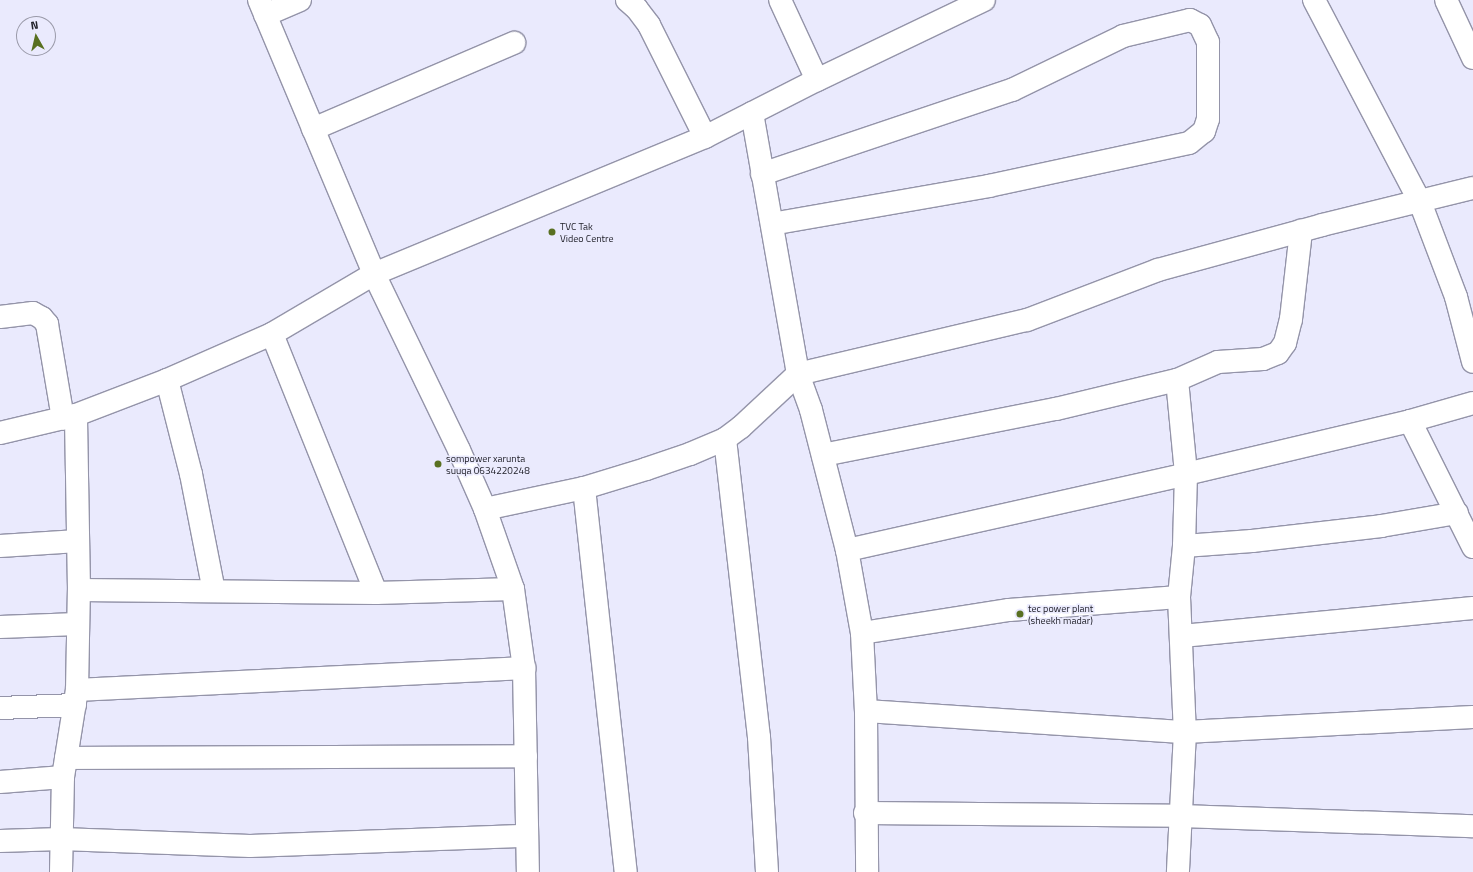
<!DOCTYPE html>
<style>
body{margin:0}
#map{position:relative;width:1473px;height:872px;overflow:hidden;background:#eaeafd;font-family:"Titillium Web",sans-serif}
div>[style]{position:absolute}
.roads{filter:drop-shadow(1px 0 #9494a9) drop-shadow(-1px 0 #9494a9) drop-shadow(0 1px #9494a9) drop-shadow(0 -1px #9494a9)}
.minor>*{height:22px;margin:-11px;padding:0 11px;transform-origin:11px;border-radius:11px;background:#fff}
.dots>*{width:11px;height:11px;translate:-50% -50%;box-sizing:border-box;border:2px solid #eaeafd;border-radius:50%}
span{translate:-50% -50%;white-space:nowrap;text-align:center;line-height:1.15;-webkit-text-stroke:3px #eaeafd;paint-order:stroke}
.poi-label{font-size:10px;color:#22222b}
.left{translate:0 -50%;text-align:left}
.north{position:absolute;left:16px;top:16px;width:40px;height:40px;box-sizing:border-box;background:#eaeafd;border:1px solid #9a9aa9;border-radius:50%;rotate:352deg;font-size:11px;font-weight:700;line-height:16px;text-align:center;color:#22222b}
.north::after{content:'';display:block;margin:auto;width:14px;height:18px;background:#597021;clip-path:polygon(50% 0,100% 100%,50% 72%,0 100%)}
</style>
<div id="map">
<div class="roads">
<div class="minor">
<i style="left:259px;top:0;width:297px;rotate:67.2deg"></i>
<i style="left:374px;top:274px;width:195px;rotate:64.2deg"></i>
<i style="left:459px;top:450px;width:64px;rotate:66.2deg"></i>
<i style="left:485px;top:509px;width:85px;rotate:70.7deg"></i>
<i style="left:513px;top:589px;width:80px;rotate:82.1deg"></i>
<i style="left:524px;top:668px;width:204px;rotate:88.9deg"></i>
<i style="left:627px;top:0;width:13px;rotate:42deg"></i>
<i style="left:637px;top:9px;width:20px;rotate:53deg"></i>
<i style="left:649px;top:25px;width:125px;rotate:63.4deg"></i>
<i style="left:780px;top:0;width:88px;rotate:65.2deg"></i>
<i style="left:1314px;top:0;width:228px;rotate:62.3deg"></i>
<i style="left:1420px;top:202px;width:102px;rotate:69.2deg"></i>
<i style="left:1456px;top:297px;width:67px;rotate:75.3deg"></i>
<i style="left:1446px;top:0;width:64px;rotate:65deg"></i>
<i style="left:265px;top:15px;width:38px;rotate:-23deg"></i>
<i style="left:752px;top:113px;width:265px;rotate:80deg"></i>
<i style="left:798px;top:374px;width:38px;rotate:70deg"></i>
<i style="left:811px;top:410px;width:145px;rotate:75.6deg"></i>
<i style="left:847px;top:550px;width:84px;rotate:79.8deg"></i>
<i style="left:862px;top:633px;width:78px;rotate:87.1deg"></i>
<i style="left:866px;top:711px;width:161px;rotate:89.6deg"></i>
<i style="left:313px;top:129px;width:219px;rotate:-23.2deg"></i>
<i style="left:762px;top:174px;width:264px;rotate:-18.6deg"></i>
<i style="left:1012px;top:90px;width:123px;rotate:-25.9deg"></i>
<i style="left:1123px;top:36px;width:69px;rotate:-13.4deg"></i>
<i style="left:1190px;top:20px;width:11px;rotate:27deg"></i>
<i style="left:1200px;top:25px;width:19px;rotate:65deg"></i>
<i style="left:1208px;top:42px;width:77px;rotate:90deg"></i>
<i style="left:1208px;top:119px;width:13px;rotate:108deg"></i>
<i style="left:1204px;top:131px;width:19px;rotate:141deg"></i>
<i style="left:1189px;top:143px;width:205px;rotate:167.9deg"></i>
<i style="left:989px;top:186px;width:220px;rotate:170.1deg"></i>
<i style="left:0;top:317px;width:33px;rotate:-7deg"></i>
<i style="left:33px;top:313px;width:10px;rotate:29deg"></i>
<i style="left:42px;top:318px;width:8px;rotate:50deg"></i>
<i style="left:47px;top:324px;width:96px;rotate:80.4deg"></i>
<i style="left:272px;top:334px;width:279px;rotate:68.1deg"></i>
<i style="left:167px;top:380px;width:97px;rotate:75.7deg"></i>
<i style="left:191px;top:474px;width:119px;rotate:78.9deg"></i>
<i style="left:1177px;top:380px;width:94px;rotate:84.5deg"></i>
<i style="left:1186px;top:474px;width:72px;rotate:91.6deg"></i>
<i style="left:1184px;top:546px;width:51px;rotate:95.6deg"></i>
<i style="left:1179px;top:597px;width:135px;rotate:87.5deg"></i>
<i style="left:1185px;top:732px;width:140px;rotate:92.9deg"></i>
<i style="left:1410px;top:421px;width:141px;rotate:63.4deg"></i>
<i style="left:0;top:433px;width:78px;rotate:-13.3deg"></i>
<i style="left:76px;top:415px;width:97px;rotate:-21deg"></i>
<i style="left:167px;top:380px;width:115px;rotate:-23.7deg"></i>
<i style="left:272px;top:334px;width:118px;rotate:-30.5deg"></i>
<i style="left:374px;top:274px;width:358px;rotate:-22.5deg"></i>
<i style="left:705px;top:137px;width:126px;rotate:-27deg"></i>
<i style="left:817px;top:80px;width:185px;rotate:-25.6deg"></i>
<i style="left:725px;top:439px;width:300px;rotate:83.5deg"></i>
<i style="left:759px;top:737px;width:135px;rotate:86.6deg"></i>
<i style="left:823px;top:455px;width:237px;rotate:-11.2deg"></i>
<i style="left:1056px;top:409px;width:124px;rotate:-13.5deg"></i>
<i style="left:1177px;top:380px;width:45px;rotate:-23.7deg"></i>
<i style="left:1218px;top:362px;width:45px;rotate:-3.8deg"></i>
<i style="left:1263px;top:359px;width:16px;rotate:-22deg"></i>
<i style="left:1278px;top:353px;width:12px;rotate:-55deg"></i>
<i style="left:1285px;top:343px;width:25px;rotate:-76deg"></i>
<i style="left:1291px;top:319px;width:89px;rotate:-83.5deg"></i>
<i style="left:584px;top:488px;width:386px;rotate:83.8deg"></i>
<i style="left:485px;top:509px;width:101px;rotate:-12deg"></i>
<i style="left:584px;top:488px;width:65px;rotate:-17deg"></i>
<i style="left:646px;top:469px;width:46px;rotate:-18.8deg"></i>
<i style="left:690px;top:454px;width:38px;rotate:-23deg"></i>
<i style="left:725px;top:439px;width:20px;rotate:-37deg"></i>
<i style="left:741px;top:427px;width:78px;rotate:-42.9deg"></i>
<i style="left:798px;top:374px;width:235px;rotate:-13.3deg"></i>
<i style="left:1027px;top:320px;width:140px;rotate:-20.9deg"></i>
<i style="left:1158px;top:270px;width:170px;rotate:-15.3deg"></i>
<i style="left:1322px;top:225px;width:155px;rotate:-13.8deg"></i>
<i style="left:0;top:546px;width:78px;rotate:-3.7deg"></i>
<i style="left:1184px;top:546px;width:68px;rotate:-4.2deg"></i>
<i style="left:1252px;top:541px;width:130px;rotate:-6.6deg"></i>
<i style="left:1381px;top:526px;width:77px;rotate:-9.7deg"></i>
<i style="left:847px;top:550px;width:347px;rotate:-12.6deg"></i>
<i style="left:1186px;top:474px;width:230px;rotate:-13.3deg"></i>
<i style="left:1410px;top:421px;width:66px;rotate:-15.9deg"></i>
<i style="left:79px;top:590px;width:297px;rotate:0.6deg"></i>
<i style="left:376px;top:593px;width:137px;rotate:-1.7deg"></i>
<i style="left:0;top:627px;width:77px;rotate:-2.2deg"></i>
<i style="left:862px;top:633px;width:149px;rotate:-8.9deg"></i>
<i style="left:1009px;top:610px;width:170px;rotate:-4.4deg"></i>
<i style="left:1182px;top:636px;width:292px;rotate:-5.5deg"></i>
<i style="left:77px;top:690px;width:448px;rotate:-2.8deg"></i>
<i style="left:0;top:708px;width:75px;rotate:-2.3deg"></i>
<i style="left:866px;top:711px;width:320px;rotate:3.8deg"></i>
<i style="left:1185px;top:732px;width:288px;rotate:-3deg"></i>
<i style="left:66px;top:758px;width:460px;rotate:-0.2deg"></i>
<i style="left:0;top:782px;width:63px;rotate:-4.5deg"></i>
<i style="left:865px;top:813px;width:316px;rotate:0.5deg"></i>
<i style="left:1181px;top:816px;width:292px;rotate:2deg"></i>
<i style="left:0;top:841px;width:61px;rotate:-1.9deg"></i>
<i style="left:61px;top:839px;width:189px;rotate:2.1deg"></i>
<i style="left:250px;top:846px;width:277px;rotate:-2.1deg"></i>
<i style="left:61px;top:872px;width:95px;rotate:-88.8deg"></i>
<i style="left:63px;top:777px;width:88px;rotate:-80.9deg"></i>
<i style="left:77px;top:690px;width:100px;rotate:-88.9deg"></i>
<i style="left:79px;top:590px;width:175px;rotate:-91deg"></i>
</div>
</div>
<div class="dots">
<i style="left:552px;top:232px;background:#597021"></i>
<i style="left:438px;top:464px;background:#597021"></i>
<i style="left:1020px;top:614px;background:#597021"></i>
</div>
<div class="poi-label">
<span class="left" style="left:560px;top:232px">TVC Tak<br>Video Centre</span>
<span class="left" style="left:446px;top:464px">sompower xarunta<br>suuqa 0634220248</span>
<span class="left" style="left:1028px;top:614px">tec power plant<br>(sheekh madar)</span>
</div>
<div class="north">N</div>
</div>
